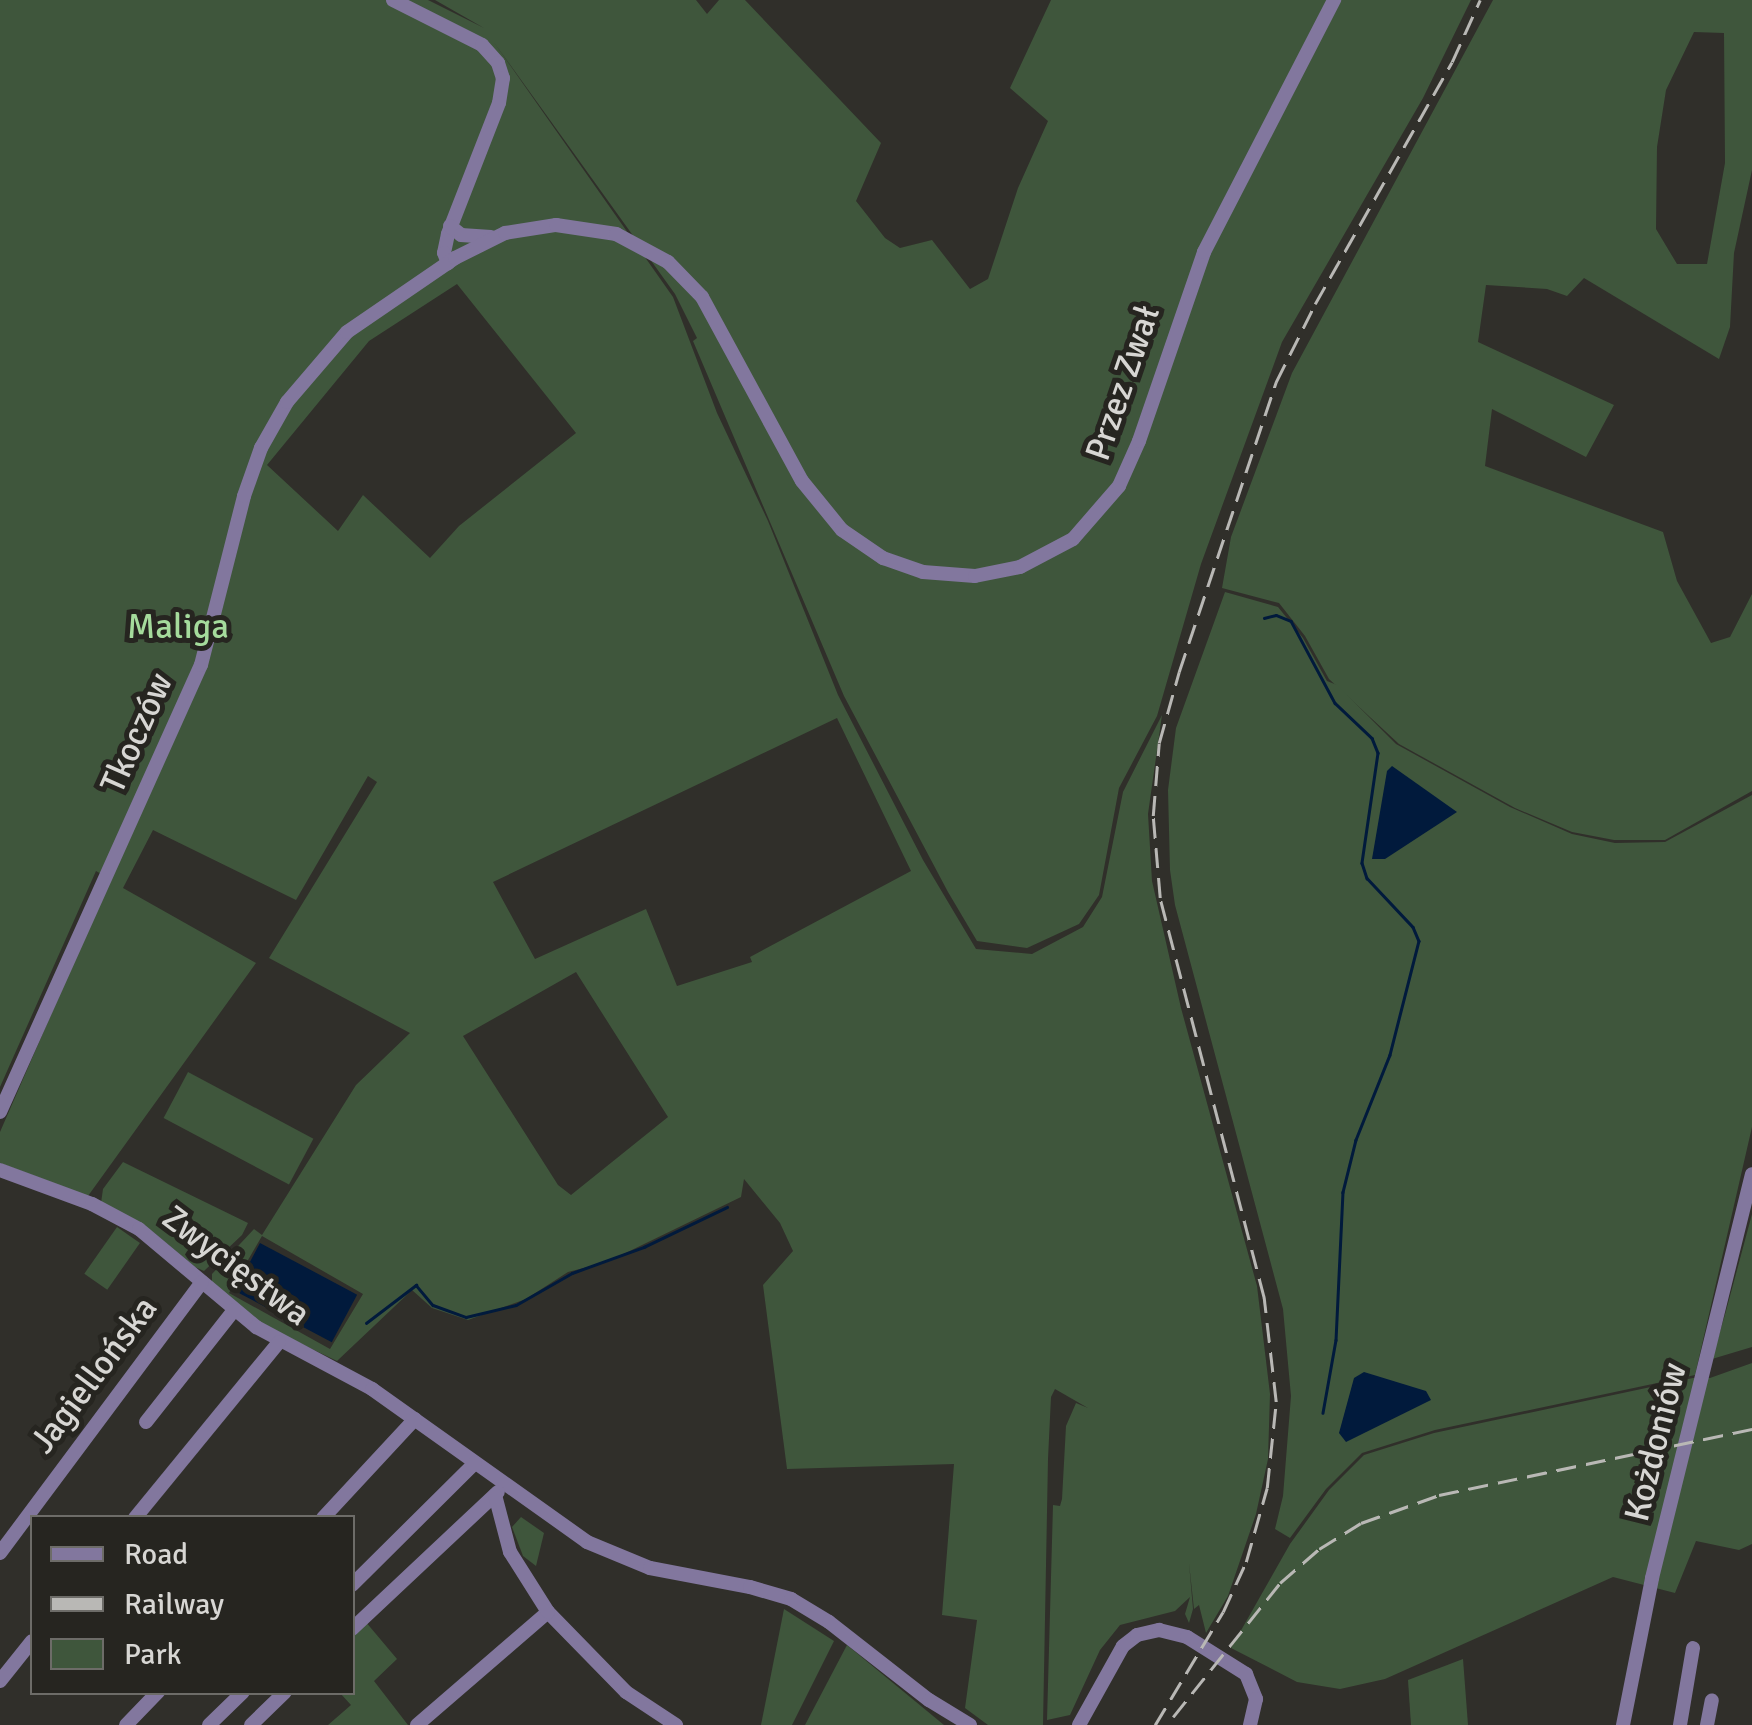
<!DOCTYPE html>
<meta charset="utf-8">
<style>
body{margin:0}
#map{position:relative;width:1752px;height:1725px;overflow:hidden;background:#302f2a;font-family:Signika,sans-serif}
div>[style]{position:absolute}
.green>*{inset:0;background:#3f563c;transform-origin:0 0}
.water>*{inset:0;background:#011a3c;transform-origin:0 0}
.stream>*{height:2.5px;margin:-1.25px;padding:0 1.25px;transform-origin:1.25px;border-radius:1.25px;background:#011a3c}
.minor>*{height:14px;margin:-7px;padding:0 7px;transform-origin:7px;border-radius:7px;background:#82779e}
.rail>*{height:2.5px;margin-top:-1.25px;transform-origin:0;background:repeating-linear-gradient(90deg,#b9b8b5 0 20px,transparent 0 30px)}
span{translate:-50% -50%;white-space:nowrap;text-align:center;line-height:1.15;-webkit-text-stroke:10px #262520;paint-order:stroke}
.street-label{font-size:35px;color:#d7d6d3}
.park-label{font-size:35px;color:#a5db9c}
.legend{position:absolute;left:30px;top:1515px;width:325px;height:180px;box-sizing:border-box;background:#262520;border:2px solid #6d6c68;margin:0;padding:12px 18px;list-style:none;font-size:30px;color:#d7d6d3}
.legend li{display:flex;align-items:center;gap:20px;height:50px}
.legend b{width:50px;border:2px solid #6d6c68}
</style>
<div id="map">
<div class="green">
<i style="clip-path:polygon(evenodd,0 0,428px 0,484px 28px,435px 0,696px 0,707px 14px,719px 0,745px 0,881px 143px,856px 201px,885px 238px,900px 248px,932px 240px,970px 289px,988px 279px,1018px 188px,1048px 121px,1010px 88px,1051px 0,1471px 0,1423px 98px,1282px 342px,1201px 564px,1157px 716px,1119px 788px,1099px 895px,1079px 924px,1027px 948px,977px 941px,948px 892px,844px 696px,693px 341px,697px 338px,675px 294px,493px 41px,673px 297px,717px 413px,768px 521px,838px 695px,923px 860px,976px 949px,1032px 954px,1083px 927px,1102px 897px,1123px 792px,1162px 715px,1148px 814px,1152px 881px,1181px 1008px,1257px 1286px,1270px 1394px,1268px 1459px,1256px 1514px,1228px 1596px,1206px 1633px,1199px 1605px,1194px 1609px,1189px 1563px,1193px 1609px,1189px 1623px,1185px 1614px,1190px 1597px,1175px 1611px,1120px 1625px,1100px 1650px,1070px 1715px,1047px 1720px,1053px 1505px,1060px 1506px,1062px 1499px,1066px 1426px,1076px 1403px,1088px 1408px,1055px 1389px,1051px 1397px,1048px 1459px,1043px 1725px,988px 1725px,965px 1708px,977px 1620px,942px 1615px,954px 1464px,787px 1469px,763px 1285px,793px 1251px,780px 1223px,744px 1179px,741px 1197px,607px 1262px,568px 1272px,526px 1299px,468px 1320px,432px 1308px,412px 1290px,337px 1361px,266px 1327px,212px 1282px,212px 1274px,254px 1229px,262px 1235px,356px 1085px,410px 1033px,269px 958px,377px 782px,368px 776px,296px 900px,153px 830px,123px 888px,256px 963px,88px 1196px,0 1163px,0 1132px,110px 879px,96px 871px,0 1087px,0 0,457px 284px,576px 433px,459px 526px,430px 558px,363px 495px,338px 531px,267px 465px,369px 341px,457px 284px,0 0,837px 718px,911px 871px,750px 957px,752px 962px,677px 986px,646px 909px,535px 959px,493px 882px,837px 718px,0 0,576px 972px,668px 1117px,571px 1195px,558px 1185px,463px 1036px,576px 972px,0 0,262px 1236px,363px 1294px,330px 1349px,229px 1293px,262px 1236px)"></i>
<i style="clip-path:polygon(evenodd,1493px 0,1752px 0,1752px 170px,1734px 253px,1730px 327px,1719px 359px,1584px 278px,1567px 296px,1547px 289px,1486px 285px,1478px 342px,1614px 405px,1586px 457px,1492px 409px,1485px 466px,1663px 532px,1677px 581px,1711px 643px,1730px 637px,1752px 594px,1752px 791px,1665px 840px,1614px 840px,1572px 832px,1515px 808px,1399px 744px,1329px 679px,1305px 636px,1279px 603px,1222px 588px,1231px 537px,1292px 373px,1493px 0,1694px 32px,1724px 33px,1725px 163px,1707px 264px,1677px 264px,1656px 229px,1657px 147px,1666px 90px,1694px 32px)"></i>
<i style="clip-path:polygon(1225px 592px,1278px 607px,1303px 638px,1327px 681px,1337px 685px,1396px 744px,1510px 807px,1572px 834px,1615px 843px,1665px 842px,1752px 795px,1752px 1127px,1695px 1375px,1435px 1430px,1362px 1453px,1326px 1489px,1290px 1538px,1275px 1529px,1283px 1496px,1291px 1396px,1283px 1309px,1175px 905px,1170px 870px,1168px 790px,1176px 728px)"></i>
<i style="left:188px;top:1072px;width:142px;height:52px;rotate:28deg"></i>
<i style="clip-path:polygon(123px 1162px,248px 1223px,242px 1235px,204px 1271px,195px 1267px,153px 1232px,101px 1203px,103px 1189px)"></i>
<i style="clip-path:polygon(1752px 1214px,1752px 1347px,1712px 1359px,1726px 1311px)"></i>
<i style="left:117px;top:1227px;width:28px;height:57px;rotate:35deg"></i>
<i style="clip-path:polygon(1752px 1363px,1752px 1544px,1739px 1550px,1696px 1541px,1675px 1593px,1613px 1577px,1385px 1679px,1340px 1689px,1297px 1682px,1231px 1648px,1290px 1544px,1329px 1490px,1364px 1455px,1434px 1433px,1693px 1378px,1710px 1378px)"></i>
<i style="clip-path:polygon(521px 1517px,544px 1533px,536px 1566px,523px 1556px,512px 1527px)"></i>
<i style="clip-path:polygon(784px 1609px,834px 1641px,792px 1725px,761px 1725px)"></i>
<i style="clip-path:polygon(365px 1621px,397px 1659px,374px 1681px,408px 1725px,328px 1725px,351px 1705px,340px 1693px,352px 1692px,353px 1633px)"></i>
<i style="clip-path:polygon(847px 1645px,944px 1725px,805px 1725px)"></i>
<i style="clip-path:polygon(1463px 1659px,1468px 1725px,1411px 1725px,1408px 1680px)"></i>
</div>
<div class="water">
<i style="clip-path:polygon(1392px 766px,1457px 812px,1385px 859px,1372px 859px,1387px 771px)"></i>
<i style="left:260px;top:1243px;width:110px;height:54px;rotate:28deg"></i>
<i style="clip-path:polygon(1364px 1372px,1426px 1391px,1431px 1400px,1346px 1442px,1339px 1433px,1354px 1378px)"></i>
</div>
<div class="stream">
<i style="left:1264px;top:618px;width:12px;rotate:-14deg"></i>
<i style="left:1276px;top:615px;width:16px;rotate:22deg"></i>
<i style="left:1291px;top:621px;width:93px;rotate:61.8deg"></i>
<i style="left:1335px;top:703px;width:51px;rotate:43.4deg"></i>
<i style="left:1372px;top:738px;width:16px;rotate:68deg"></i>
<i style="left:1378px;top:753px;width:111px;rotate:98.3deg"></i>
<i style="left:1362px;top:863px;width:16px;rotate:72deg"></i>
<i style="left:1367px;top:878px;width:67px;rotate:46.8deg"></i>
<i style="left:1413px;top:927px;width:15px;rotate:67deg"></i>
<i style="left:1419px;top:941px;width:118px;rotate:104.3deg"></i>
<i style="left:1390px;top:1055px;width:92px;rotate:111.8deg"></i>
<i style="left:1356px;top:1140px;width:54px;rotate:104deg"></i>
<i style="left:1343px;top:1192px;width:148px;rotate:92.7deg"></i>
<i style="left:1336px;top:1340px;width:74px;rotate:100.1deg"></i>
<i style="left:366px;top:1323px;width:63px;rotate:-37.2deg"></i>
<i style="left:416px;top:1285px;width:26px;rotate:50deg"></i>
<i style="left:433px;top:1305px;width:35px;rotate:20deg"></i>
<i style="left:466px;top:1317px;width:51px;rotate:-13.5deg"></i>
<i style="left:516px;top:1305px;width:64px;rotate:-29.7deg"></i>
<i style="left:572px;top:1273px;width:77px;rotate:-19.9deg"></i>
<i style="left:644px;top:1247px;width:92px;rotate:-25.7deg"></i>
</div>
<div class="minor">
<i style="left:393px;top:0;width:100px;rotate:26.8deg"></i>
<i style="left:482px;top:45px;width:24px;rotate:48deg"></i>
<i style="left:498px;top:63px;width:16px;rotate:72deg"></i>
<i style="left:503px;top:78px;width:25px;rotate:99deg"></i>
<i style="left:499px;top:103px;width:141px;rotate:111.3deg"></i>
<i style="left:448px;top:234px;width:19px;rotate:102deg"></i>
<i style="left:444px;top:253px;width:11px;rotate:68deg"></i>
<i style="left:450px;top:226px;width:14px;rotate:39deg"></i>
<i style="left:461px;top:235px;width:30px;rotate:4deg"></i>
<i style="left:0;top:1112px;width:490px;rotate:-65.8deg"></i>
<i style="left:201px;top:665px;width:174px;rotate:-75.7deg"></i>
<i style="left:244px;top:496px;width:51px;rotate:-70.5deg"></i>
<i style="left:261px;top:448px;width:53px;rotate:-60.5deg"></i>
<i style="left:287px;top:402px;width:92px;rotate:-49.4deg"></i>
<i style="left:347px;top:332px;width:131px;rotate:-34.4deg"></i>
<i style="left:455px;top:258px;width:56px;rotate:-26.6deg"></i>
<i style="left:505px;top:233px;width:52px;rotate:-8.9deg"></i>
<i style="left:556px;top:225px;width:61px;rotate:8.5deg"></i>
<i style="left:616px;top:234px;width:59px;rotate:28.3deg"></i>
<i style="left:668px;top:262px;width:49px;rotate:45.8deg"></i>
<i style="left:702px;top:297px;width:209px;rotate:61.5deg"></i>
<i style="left:802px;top:481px;width:63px;rotate:50.8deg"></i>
<i style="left:842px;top:530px;width:50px;rotate:34.3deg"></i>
<i style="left:883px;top:558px;width:42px;rotate:19.3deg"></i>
<i style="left:923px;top:572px;width:52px;rotate:4.4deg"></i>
<i style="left:975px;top:576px;width:46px;rotate:-11.3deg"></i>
<i style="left:1020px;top:567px;width:60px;rotate:-27.8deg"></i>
<i style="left:1073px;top:539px;width:70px;rotate:-49deg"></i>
<i style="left:1119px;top:486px;width:49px;rotate:-66deg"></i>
<i style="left:1139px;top:441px;width:200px;rotate:-71deg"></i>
<i style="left:1204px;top:252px;width:284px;rotate:-62.7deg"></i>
<i style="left:0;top:1170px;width:98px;rotate:20.3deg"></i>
<i style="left:92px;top:1204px;width:53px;rotate:28deg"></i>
<i style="left:139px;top:1229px;width:153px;rotate:39.9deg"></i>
<i style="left:256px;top:1327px;width:132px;rotate:28.1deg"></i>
<i style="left:372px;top:1389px;width:264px;rotate:35.4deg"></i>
<i style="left:587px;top:1542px;width:68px;rotate:22.4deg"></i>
<i style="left:650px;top:1568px;width:102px;rotate:10.8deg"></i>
<i style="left:750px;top:1587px;width:43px;rotate:16.3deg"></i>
<i style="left:791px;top:1599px;width:44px;rotate:31.2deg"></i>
<i style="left:829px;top:1622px;width:127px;rotate:38deg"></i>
<i style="left:929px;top:1700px;width:48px;rotate:31.4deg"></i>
<i style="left:146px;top:1422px;width:142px;rotate:-51.8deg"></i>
<i style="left:135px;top:1518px;width:227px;rotate:-50.7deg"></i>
<i style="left:323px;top:1518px;width:135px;rotate:-47.1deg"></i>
<i style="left:0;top:1553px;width:338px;rotate:-53.3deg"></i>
<i style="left:352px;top:1585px;width:173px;rotate:-44.8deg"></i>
<i style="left:548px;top:1612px;width:112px;rotate:45.7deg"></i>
<i style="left:626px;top:1692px;width:60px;rotate:33.4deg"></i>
<i style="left:352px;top:1629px;width:200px;rotate:-43.2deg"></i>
<i style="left:0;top:1681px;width:51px;rotate:-51.3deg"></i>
<i style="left:126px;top:1725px;width:46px;rotate:-45.9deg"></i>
<i style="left:209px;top:1725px;width:47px;rotate:-44.1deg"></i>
<i style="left:251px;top:1725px;width:47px;rotate:-44.1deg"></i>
<i style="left:417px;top:1725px;width:173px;rotate:-40.8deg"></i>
<i style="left:548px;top:1612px;width:71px;rotate:-122.3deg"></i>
<i style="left:510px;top:1552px;width:59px;rotate:-104.7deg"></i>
<i style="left:1079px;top:1725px;width:90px;rotate:-60.9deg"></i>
<i style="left:1123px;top:1646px;width:18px;rotate:-38deg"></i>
<i style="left:1137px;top:1635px;width:23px;rotate:-13deg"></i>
<i style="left:1159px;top:1630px;width:29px;rotate:14deg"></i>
<i style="left:1187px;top:1637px;width:70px;rotate:32.1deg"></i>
<i style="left:1246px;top:1674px;width:27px;rotate:68deg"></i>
<i style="left:1256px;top:1699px;width:27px;rotate:103deg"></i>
<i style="left:1623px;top:1725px;width:150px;rotate:-78.8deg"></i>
<i style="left:1652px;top:1578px;width:416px;rotate:-76.1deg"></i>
<i style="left:1680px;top:1725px;width:78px;rotate:-80.4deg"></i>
<i style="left:1707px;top:1725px;width:25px;rotate:-79deg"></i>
</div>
<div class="rail">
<i style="left:1173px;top:1717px;width:171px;rotate:-51.4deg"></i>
<i style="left:1280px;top:1583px;width:52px;rotate:-41.1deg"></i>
<i style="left:1319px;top:1549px;width:49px;rotate:-31.8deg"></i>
<i style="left:1361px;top:1523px;width:83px;rotate:-19.7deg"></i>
<i style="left:1439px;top:1495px;width:320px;rotate:-11.9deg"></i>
<i style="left:1155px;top:1725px;width:132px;rotate:-59deg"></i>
<i style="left:1223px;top:1612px;width:55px;rotate:-65.3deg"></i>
<i style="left:1246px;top:1562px;width:77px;rotate:-74.2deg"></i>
<i style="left:1267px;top:1488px;width:86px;rotate:-84deg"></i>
<i style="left:1276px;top:1402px;width:105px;rotate:-96.6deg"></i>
<i style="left:1264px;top:1298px;width:413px;rotate:-104.6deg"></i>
<i style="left:1160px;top:898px;width:82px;rotate:-94.9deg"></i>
<i style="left:1153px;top:816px;width:73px;rotate:-85.3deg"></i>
<i style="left:1159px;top:743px;width:74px;rotate:-74.3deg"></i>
<i style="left:1179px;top:672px;width:306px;rotate:-71.5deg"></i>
<i style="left:1276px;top:382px;width:87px;rotate:-63.4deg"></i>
<i style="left:1315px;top:304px;width:278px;rotate:-60.5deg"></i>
<i style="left:1452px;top:62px;width:68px;rotate:-65.7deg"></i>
</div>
<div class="street-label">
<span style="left:1123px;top:383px;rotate:-71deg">Przez Zwał</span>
<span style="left:137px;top:733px;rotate:-66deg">Tkoczów</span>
<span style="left:236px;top:1266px;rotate:37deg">Zwycięstwa</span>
<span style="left:94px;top:1375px;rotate:-53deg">Jagiellońska</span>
<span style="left:1656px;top:1442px;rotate:-76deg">Kożdoniów</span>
</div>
<div class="park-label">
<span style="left:178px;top:627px">Maliga</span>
</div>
<ul class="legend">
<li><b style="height:12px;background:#82779e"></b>Road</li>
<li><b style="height:12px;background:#b9b8b5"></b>Railway</li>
<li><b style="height:28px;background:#3f563c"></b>Park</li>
</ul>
</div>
